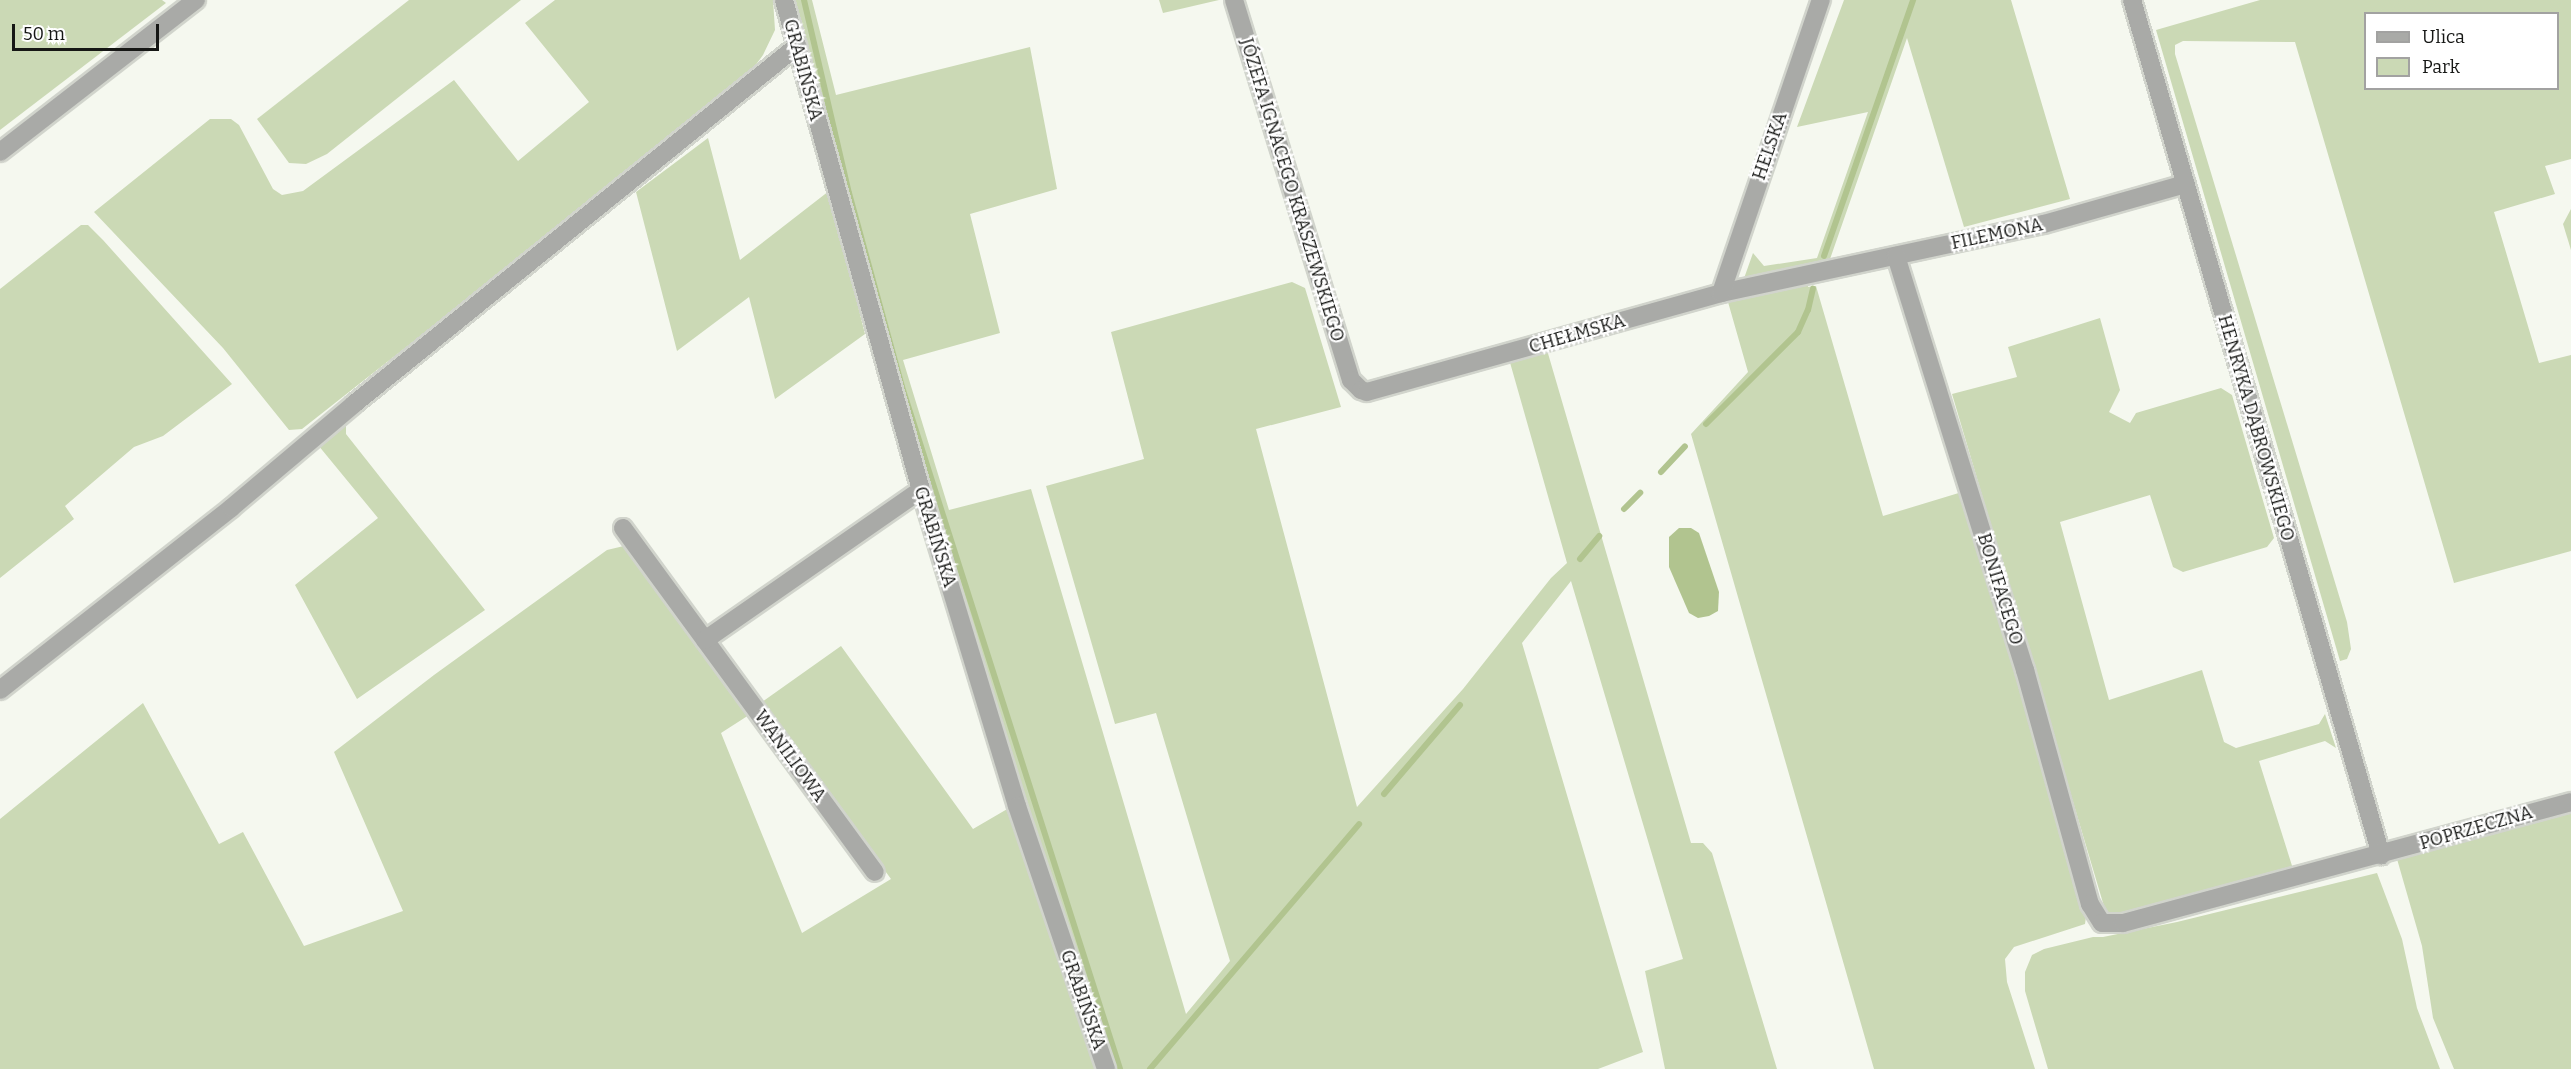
<!DOCTYPE html>
<meta charset="utf-8">
<style>
body{margin:0}
#map{position:relative;width:2571px;height:1069px;overflow:hidden;background:#f5f8ef;font-family:Bitter,serif}
div>[style]{position:absolute}
.green>*{inset:0;background:#cbd9b5}
.water>*{inset:0;background:#b1c48f}
.stream>*{height:6px;margin:-3px;padding:0 3px;transform-origin:3px;border-radius:3px;background:#b1c48f}
.roads{filter:drop-shadow(2px 0 #d1d4cc) drop-shadow(-2px 0 #d1d4cc) drop-shadow(0 2px #d1d4cc) drop-shadow(0 -2px #d1d4cc)}
.street>*{height:18px;margin:-9px;padding:0 9px;transform-origin:9px;border-radius:9px;background:#a9aaa7}
span{translate:-50% -50%;white-space:nowrap;text-align:center;line-height:1.15;-webkit-text-stroke:4.5px #fff;paint-order:stroke}
.street-label{font-size:18px;color:#161715}
.legend{position:absolute;left:2364px;top:12px;width:195px;height:78px;box-sizing:border-box;background:#fff;border:2px solid #a2a2a1;margin:0;padding:8px 10px;list-style:none;font-size:18px;color:#161715}
.legend li{display:flex;align-items:center;gap:12px;height:30px}
.legend b{width:30px;border:2px solid #a2a2a1}
.scale{position:absolute;left:12px;top:24px;width:147px;height:27px;box-sizing:border-box;border:3px solid #161715;border-top:0;padding-left:8px;font-size:18px;line-height:21px;white-space:nowrap;color:#161715;-webkit-text-stroke:4px #fff;paint-order:stroke}
</style>
<div id="map">
<div class="green">
<i style="clip-path:polygon(0 0,162px 0,166px 3px,0 130px)"></i>
<i style="clip-path:polygon(409px 0,521px 0,327px 154px,306px 164px,289px 163px,257px 119px)"></i>
<i style="clip-path:polygon(555px 0,773px 0,775px 30px,763px 55px,744px 81px,302px 429px,289px 430px,223px 348px,94px 212px,210px 119px,231px 119px,239px 125px,273px 189px,282px 195px,303px 191px,454px 80px,518px 161px,589px 102px,525px 23px)"></i>
<i style="clip-path:polygon(793px 0,812px 0,836px 95px,1030px 47px,1057px 189px,970px 214px,1000px 333px,903px 360px,949px 510px,1031px 489px,1186px 1014px,1230px 961px,1156px 713px,1115px 724px,1046px 486px,1144px 459px,1111px 332px,1292px 282px,1305px 288px,1341px 407px,1256px 429px,1357px 807px,1463px 689px,1551px 578px,1567px 563px,1509px 359px,1547px 350px,1691px 843px,1703px 843px,1712px 853px,1777px 1069px,1665px 1069px,1645px 971px,1683px 959px,1571px 581px,1522px 643px,1643px 1052px,1598px 1069px,1111px 1069px,939px 534px)"></i>
<i style="clip-path:polygon(1159px 0,1219px 0,1163px 13px)"></i>
<i style="clip-path:polygon(1844px 0,2011px 0,2070px 199px,1964px 227px,1907px 38px,1829px 262px,1742px 284px,1753px 253px,1764px 266px,1817px 258px,1868px 112px,1797px 127px)"></i>
<i style="clip-path:polygon(evenodd,2260px 0,2571px 0,2571px 159px,2545px 166px,2555px 194px,2494px 212px,2539px 363px,2571px 355px,2571px 551px,2454px 583px,2295px 42px,2183px 41px,2175px 45px,2175px 54px,2347px 622px,2351px 649px,2347px 659px,2340px 661px,2156px 30px,2260px 0,2366px 14px,2558px 14px,2558px 88px,2366px 88px,2366px 14px)"></i>
<i style="clip-path:polygon(708px 138px,740px 260px,829px 191px,865px 334px,775px 399px,749px 297px,677px 351px,636px 192px)"></i>
<i style="clip-path:polygon(2571px 209px,2571px 250px,2563px 224px)"></i>
<i style="clip-path:polygon(81px 225px,88px 225px,103px 240px,232px 384px,163px 436px,134px 447px,65px 506px,74px 519px,0 578px,0 289px)"></i>
<i style="clip-path:polygon(1809px 282px,1808px 287px,1816px 286px,1883px 516px,1962px 492px,2087px 910px,2085px 924px,2014px 947px,2005px 959px,2007px 982px,2035px 1069px,1874px 1069px,1691px 434px,1748px 372px,1728px 302px)"></i>
<i style="clip-path:polygon(2100px 318px,2120px 390px,2109px 412px,2130px 423px,2136px 413px,2221px 388px,2232px 395px,2274px 538px,2267px 547px,2183px 572px,2173px 567px,2150px 495px,2060px 522px,2109px 700px,2202px 670px,2224px 742px,2236px 748px,2319px 724px,2325px 714px,2336px 748px,2325px 741px,2259px 761px,2294px 872px,2115px 917px,2106px 913px,1952px 394px,2017px 377px,2008px 347px)"></i>
<i style="clip-path:polygon(346px 423px,346px 434px,485px 610px,357px 699px,295px 585px,378px 518px,318px 445px)"></i>
<i style="clip-path:polygon(628px 545px,749px 715px,721px 733px,802px 933px,891px 879px,762px 702px,841px 646px,973px 829px,1009px 808px,1098px 1069px,0 1069px,0 819px,143px 703px,219px 844px,243px 832px,304px 946px,403px 911px,334px 752px,434px 675px,607px 550px)"></i>
<i style="clip-path:polygon(2571px 811px,2571px 1069px,2454px 1069px,2433px 1018px,2422px 946px,2397px 859px)"></i>
<i style="clip-path:polygon(2377px 873px,2402px 939px,2417px 1008px,2440px 1069px,2048px 1069px,2025px 991px,2025px 972px,2032px 955px,2044px 949px,2093px 937px,2103px 937px,2177px 922px)"></i>
</div>
<div class="water">
<i style="clip-path:polygon(1679px 528px,1691px 528px,1699px 533px,1719px 592px,1718px 611px,1709px 616px,1698px 618px,1689px 613px,1669px 567px,1669px 537px)"></i>
</div>
<div class="stream">
<i style="left:804px;top:0;width:198px;rotate:76.9deg"></i>
<i style="left:849px;top:193px;width:201px;rotate:74.7deg"></i>
<i style="left:902px;top:387px;width:716px;rotate:72.27deg"></i>
<i style="left:1824px;top:256px;width:271px;rotate:-70.8deg"></i>
<i style="left:1706px;top:424px;width:130px;rotate:-45deg"></i>
<i style="left:1798px;top:332px;width:24px;rotate:-66deg"></i>
<i style="left:1808px;top:310px;width:22px;rotate:-77deg"></i>
<i style="left:1661px;top:472px;width:35px;rotate:-47deg"></i>
<i style="left:1624px;top:509px;width:23px;rotate:-45deg"></i>
<i style="left:1580px;top:559px;width:30px;rotate:-50deg"></i>
<i style="left:1384px;top:794px;width:117px;rotate:-49.5deg"></i>
<i style="left:1150px;top:1069px;width:322px;rotate:-49.5deg"></i>
</div>
<div class="roads">
<div class="street">
<i style="left:784px;top:0;width:509px;rotate:74.38deg"></i>
<i style="left:921px;top:490px;width:330px;rotate:73.1deg"></i>
<i style="left:1017px;top:806px;width:278px;rotate:71.3deg"></i>
<i style="left:1234px;top:0;width:398px;rotate:72.9deg"></i>
<i style="left:1351px;top:380px;width:14px;rotate:45deg"></i>
<i style="left:1361px;top:390px;width:6px;rotate:18deg"></i>
<i style="left:1367px;top:392px;width:368px;rotate:-15.6deg"></i>
<i style="left:1721px;top:293px;width:330px;rotate:-12.1deg"></i>
<i style="left:2044px;top:224px;width:147px;rotate:-15.8deg"></i>
<i style="left:2132px;top:0;width:891px;rotate:73.76deg"></i>
<i style="left:0;top:152px;width:248px;rotate:-37.8deg"></i>
<i style="left:1896px;top:256px;width:434px;rotate:72.7deg"></i>
<i style="left:2025px;top:670px;width:243px;rotate:74.5deg"></i>
<i style="left:2090px;top:904px;width:22px;rotate:58deg"></i>
<i style="left:2102px;top:923px;width:21px"></i>
<i style="left:2123px;top:923px;width:464px;rotate:-15.1deg"></i>
<i style="left:1721px;top:293px;width:310px;rotate:-71.2deg"></i>
<i style="left:623px;top:528px;width:426px;rotate:53.8deg"></i>
<i style="left:705px;top:640px;width:263px;rotate:-34.8deg"></i>
<i style="left:0;top:690px;width:294px;rotate:-38.2deg"></i>
<i style="left:231px;top:508px;width:161px;rotate:-40.2deg"></i>
<i style="left:354px;top:404px;width:570px;rotate:-38.94deg"></i>
</div>
</div>
<div class="street-label">
<span style="left:803px;top:70px;rotate:75deg">GRABIŃSKA</span>
<span style="left:1770px;top:146px;rotate:-71deg">HELSKA</span>
<span style="left:1292px;top:190px;rotate:73deg">JÓZEFA IGNACEGO KRASZEWSKIEGO</span>
<span style="left:1997px;top:234px;rotate:-12deg">FILEMONA</span>
<span style="left:1577px;top:334px;rotate:-16deg">CHEŁMSKA</span>
<span style="left:2256px;top:428px;rotate:74deg">HENRYKA DĄBROWSKIEGO</span>
<span style="left:935px;top:537px;rotate:73deg">GRABIŃSKA</span>
<span style="left:2000px;top:589px;rotate:73deg">BONIFACEGO</span>
<span style="left:790px;top:756px;rotate:54deg">WANILIOWA</span>
<span style="left:2476px;top:828px;rotate:-16deg">POPRZECZNA</span>
<span style="left:1083px;top:1000px;rotate:71deg">GRABIŃSKA</span>
</div>
<ul class="legend">
<li><b style="height:8px;background:#a9aaa7"></b>Ulica</li>
<li><b style="height:16px;background:#cbd9b5"></b>Park</li>
</ul>
<div class="scale">50 m</div>
</div>
